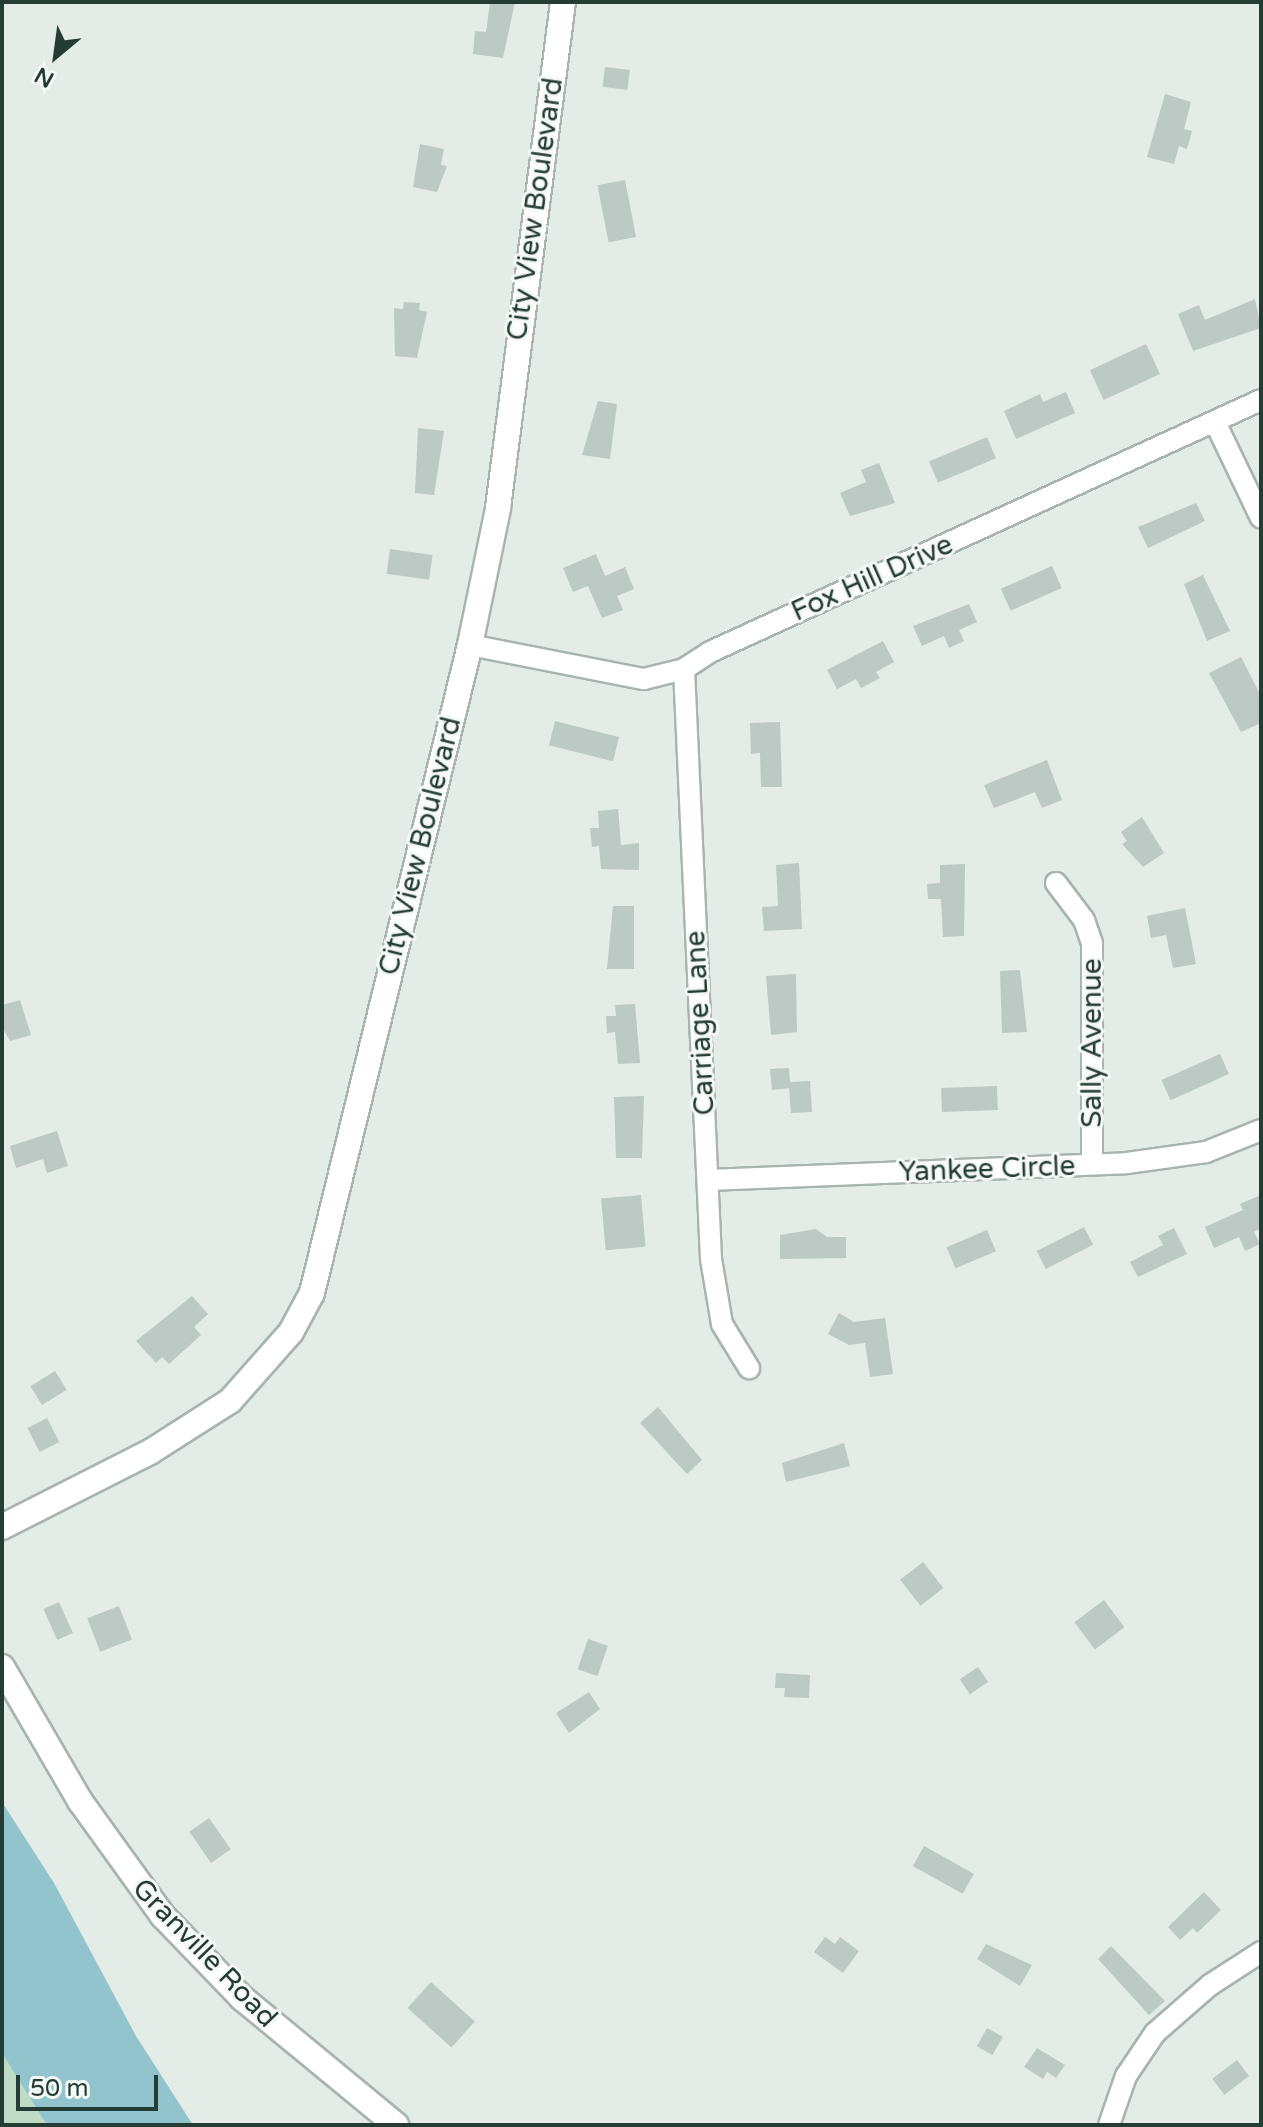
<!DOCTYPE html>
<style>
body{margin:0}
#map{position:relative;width:1263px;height:2127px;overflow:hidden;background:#e4ece8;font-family:"Varela Round",sans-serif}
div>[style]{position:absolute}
.green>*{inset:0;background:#bfdbc6}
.water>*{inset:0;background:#91c4cc}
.building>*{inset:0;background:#bcc9c4;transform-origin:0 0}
.roads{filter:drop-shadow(2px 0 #a7b4af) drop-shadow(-2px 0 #a7b4af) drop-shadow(0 2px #a7b4af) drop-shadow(0 -2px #a7b4af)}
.minor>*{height:20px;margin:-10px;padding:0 10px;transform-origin:10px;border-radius:10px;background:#fff}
.tertiary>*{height:24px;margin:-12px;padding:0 12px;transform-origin:12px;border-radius:12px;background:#fff}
span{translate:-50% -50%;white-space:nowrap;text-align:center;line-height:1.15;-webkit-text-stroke:6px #f4f9f6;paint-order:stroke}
.street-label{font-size:28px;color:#253c35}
.frame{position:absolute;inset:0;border:4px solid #253c35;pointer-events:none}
.north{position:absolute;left:16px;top:16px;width:80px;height:80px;-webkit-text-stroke:6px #f4f9f6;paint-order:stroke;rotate:209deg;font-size:22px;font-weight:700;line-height:32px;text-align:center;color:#253c35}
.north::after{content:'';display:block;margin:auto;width:28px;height:36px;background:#253c35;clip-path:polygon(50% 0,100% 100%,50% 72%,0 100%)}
.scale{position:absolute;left:16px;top:2075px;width:142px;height:36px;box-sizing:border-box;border:4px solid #253c35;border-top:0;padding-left:10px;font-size:24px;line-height:28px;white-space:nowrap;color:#253c35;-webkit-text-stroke:6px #f4f9f6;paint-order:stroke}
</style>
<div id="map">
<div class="green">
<i style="clip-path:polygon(2px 2053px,20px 2078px,47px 2125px,2px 2125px)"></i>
</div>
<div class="water">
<i style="clip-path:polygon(2px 1802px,54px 1883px,136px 2036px,193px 2125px,47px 2125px,2px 2053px)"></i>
</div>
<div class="building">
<i style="clip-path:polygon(490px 2px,515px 2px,503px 58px,473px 54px,475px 31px,486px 32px)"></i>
<i style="left:605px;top:67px;width:25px;height:20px;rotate:7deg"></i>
<i style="clip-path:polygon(1165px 94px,1191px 102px,1184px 129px,1192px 131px,1187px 149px,1179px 146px,1174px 164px,1147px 157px)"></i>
<i style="clip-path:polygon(420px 144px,444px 149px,441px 165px,447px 166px,437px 192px,413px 187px)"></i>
<i style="left:625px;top:180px;width:58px;height:28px;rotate:79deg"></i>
<i style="clip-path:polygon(1255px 299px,1261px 328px,1193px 351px,1178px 314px,1199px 305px,1205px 320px)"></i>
<i style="clip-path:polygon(404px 302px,420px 303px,419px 310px,427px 312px,417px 358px,395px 356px,394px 308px,403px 309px)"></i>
<i style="left:1146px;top:344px;width:33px;height:62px;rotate:65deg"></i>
<i style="clip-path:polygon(1066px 392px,1075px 413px,1016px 439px,1004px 411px,1040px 394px,1043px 402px)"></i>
<i style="clip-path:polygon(598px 401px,617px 404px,610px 459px,582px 455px)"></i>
<i style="clip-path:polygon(418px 428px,444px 431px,434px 495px,415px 493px)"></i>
<i style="left:987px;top:437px;width:23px;height:63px;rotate:67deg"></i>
<i style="clip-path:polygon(879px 463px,895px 503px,850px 516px,840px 493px,866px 482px,861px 470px)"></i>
<i style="clip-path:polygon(1196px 503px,1205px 521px,1148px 548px,1138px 527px)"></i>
<i style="left:390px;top:549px;width:43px;height:25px;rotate:8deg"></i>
<i style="clip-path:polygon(596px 554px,605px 576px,625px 567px,634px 589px,617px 596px,623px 610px,602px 618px,588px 586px,573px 592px,563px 568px)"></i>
<i style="left:1052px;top:566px;width:24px;height:56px;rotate:66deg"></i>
<i style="clip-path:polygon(1203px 575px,1230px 631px,1207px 641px,1184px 584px)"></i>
<i style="clip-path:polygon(969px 604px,977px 622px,959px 630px,964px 641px,949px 648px,944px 636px,922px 646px,913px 626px)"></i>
<i style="clip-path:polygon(883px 641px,894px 662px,876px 672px,880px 678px,861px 688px,856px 679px,837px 689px,827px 670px)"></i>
<i style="clip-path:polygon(1241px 657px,1261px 696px,1261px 723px,1241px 732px,1209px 673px)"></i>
<i style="left:555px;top:721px;width:66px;height:25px;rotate:14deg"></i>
<i style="clip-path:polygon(780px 722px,782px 787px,761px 787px,760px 753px,751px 754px,750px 723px)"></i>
<i style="clip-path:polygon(1047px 760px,1062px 800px,1042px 808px,1035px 792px,994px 808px,984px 785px)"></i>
<i style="clip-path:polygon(618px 809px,621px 845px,639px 843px,639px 870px,601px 869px,599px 846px,592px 847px,590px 828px,599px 828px,598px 811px)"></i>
<i style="clip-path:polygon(1142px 817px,1164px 853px,1143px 867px,1122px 844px,1127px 841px,1121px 832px)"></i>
<i style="clip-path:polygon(799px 863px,802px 929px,764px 931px,762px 907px,778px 906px,776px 865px)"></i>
<i style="clip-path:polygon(965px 864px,964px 936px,943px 937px,941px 899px,928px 899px,927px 884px,940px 883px,940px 865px)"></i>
<i style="clip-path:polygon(613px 906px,634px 906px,634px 969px,607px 969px)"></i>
<i style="clip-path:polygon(1185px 908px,1196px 964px,1173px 968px,1166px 935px,1151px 938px,1147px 916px)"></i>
<i style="clip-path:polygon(1020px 970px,1027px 1032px,1002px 1033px,1000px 971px)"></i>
<i style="clip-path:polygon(796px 974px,797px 1032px,771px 1035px,766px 976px)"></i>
<i style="clip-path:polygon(20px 1000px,31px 1035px,10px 1041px,2px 1027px,2px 1005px)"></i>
<i style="clip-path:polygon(635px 1004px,640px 1063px,618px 1064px,615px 1032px,607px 1033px,606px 1016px,616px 1016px,615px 1005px)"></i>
<i style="left:1220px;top:1054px;width:22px;height:64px;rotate:66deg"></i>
<i style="clip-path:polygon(789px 1068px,790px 1082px,810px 1081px,812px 1112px,791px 1113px,789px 1088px,772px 1090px,770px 1069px)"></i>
<i style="left:997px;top:1086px;width:24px;height:56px;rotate:88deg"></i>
<i style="clip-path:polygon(644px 1096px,642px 1158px,616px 1158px,614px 1097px)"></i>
<i style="clip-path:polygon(57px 1131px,68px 1166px,47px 1173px,43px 1159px,16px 1168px,10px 1146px)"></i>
<i style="left:641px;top:1195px;width:52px;height:40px;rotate:85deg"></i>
<i style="clip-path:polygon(1261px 1195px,1261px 1228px,1254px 1232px,1260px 1244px,1245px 1251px,1239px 1237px,1214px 1248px,1205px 1227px,1243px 1210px,1240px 1204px)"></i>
<i style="left:1084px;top:1227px;width:20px;height:53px;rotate:63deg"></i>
<i style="clip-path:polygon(1174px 1228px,1187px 1254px,1138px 1277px,1130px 1262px,1163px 1245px,1158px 1236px)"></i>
<i style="clip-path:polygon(816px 1229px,827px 1237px,846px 1237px,846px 1258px,780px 1259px,780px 1235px)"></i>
<i style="left:987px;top:1230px;width:23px;height:44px;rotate:67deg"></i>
<i style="clip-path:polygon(192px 1296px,208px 1314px,194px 1327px,201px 1335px,169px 1364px,162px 1357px,156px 1363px,136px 1341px)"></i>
<i style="clip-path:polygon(839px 1313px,854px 1322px,885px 1318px,893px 1374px,870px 1377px,865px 1343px,849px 1345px,828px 1334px)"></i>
<i style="left:55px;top:1371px;width:22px;height:29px;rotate:58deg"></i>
<i style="clip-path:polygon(658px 1407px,702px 1460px,687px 1474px,640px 1423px)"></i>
<i style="left:47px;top:1418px;width:27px;height:22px;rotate:63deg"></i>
<i style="clip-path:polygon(844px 1443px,850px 1466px,786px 1482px,782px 1463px)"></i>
<i style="left:923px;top:1562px;width:33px;height:29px;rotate:52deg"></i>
<i style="left:1104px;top:1600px;width:34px;height:37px;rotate:53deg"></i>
<i style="left:59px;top:1602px;width:34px;height:17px;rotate:66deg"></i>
<i style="left:119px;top:1606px;width:36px;height:34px;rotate:69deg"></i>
<i style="left:588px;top:1639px;width:21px;height:32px;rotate:19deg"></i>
<i style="left:978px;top:1667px;width:18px;height:22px;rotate:56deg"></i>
<i style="clip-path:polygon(776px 1673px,810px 1675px,809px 1698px,784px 1697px,785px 1688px,775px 1688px)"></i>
<i style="clip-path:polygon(589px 1692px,600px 1709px,569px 1733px,556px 1713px)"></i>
<i style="left:209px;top:1818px;width:38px;height:24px;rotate:55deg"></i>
<i style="left:924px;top:1846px;width:57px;height:23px;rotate:29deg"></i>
<i style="clip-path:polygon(1204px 1892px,1221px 1910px,1197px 1933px,1193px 1928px,1180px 1940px,1168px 1927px)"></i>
<i style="clip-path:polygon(825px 1937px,835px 1944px,840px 1937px,859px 1951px,843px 1973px,814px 1952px)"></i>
<i style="clip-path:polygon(986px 1944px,1032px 1965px,1020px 1986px,977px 1959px)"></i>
<i style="clip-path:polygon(1111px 1946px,1165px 2001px,1149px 2015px,1098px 1959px)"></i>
<i style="left:431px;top:1982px;width:59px;height:35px;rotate:42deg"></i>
<i style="left:987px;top:2028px;width:18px;height:21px;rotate:29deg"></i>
<i style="clip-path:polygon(1037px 2048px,1065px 2065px,1056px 2078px,1047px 2072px,1043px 2079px,1024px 2067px)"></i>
<i style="left:1237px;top:2060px;width:20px;height:31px;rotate:53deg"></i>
</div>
<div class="roads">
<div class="minor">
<i style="left:1215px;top:422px;width:106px;rotate:64.4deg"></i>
<i style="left:470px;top:645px;width:177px;rotate:11.1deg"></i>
<i style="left:644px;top:679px;width:41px;rotate:-14deg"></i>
<i style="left:684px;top:669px;width:31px;rotate:-33deg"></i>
<i style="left:710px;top:652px;width:606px;rotate:-24.58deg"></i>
<i style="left:684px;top:669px;width:591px;rotate:87.38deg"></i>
<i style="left:711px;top:1259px;width:66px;rotate:80.4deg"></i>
<i style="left:722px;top:1324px;width:52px;rotate:58.5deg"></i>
<i style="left:1056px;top:883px;width:46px;rotate:52.9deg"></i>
<i style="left:1084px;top:920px;width:24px;rotate:71deg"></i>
<i style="left:1092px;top:943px;width:221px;rotate:90deg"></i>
<i style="left:708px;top:1180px;width:419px;rotate:-2.3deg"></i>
<i style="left:1127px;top:1163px;width:80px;rotate:-7.9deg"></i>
<i style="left:1206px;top:1152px;width:59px;rotate:-21.8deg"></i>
<i style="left:1109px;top:2125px;width:52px;rotate:-70.9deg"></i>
<i style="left:1126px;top:2076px;width:52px;rotate:-56deg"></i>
<i style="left:1155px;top:2033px;width:73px;rotate:-41.1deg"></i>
<i style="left:1210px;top:1985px;width:61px;rotate:-32.9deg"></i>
</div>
<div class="tertiary">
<i style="left:2px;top:1527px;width:166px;rotate:-26.9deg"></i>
<i style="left:150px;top:1452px;width:95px;rotate:-32.5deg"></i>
<i style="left:230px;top:1401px;width:92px;rotate:-48.5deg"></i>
<i style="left:291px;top:1332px;width:44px;rotate:-61.7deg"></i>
<i style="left:312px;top:1293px;width:667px;rotate:-76.3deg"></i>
<i style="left:470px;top:645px;width:140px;rotate:-78.4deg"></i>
<i style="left:498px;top:508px;width:510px;rotate:-82.68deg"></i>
<i style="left:2px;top:1667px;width:155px;rotate:59.8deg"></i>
<i style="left:80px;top:1801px;width:142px;rotate:54.2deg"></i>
<i style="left:163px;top:1916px;width:114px;rotate:46.1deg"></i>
<i style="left:242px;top:1998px;width:200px;rotate:39.5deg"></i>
</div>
</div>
<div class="street-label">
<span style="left:535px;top:209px;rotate:-82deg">City View Boulevard</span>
<span style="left:872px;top:578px;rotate:-24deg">Fox Hill Drive</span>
<span style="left:420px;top:846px;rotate:-76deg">City View Boulevard</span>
<span style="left:700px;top:1023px;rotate:-93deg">Carriage Lane</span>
<span style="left:1092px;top:1043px;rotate:-90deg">Sally Avenue</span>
<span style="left:987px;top:1169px;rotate:-2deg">Yankee Circle</span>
<span style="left:205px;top:1953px;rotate:46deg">Granville Road</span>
</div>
<div class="frame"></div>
<div class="north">N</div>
<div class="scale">50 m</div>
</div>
